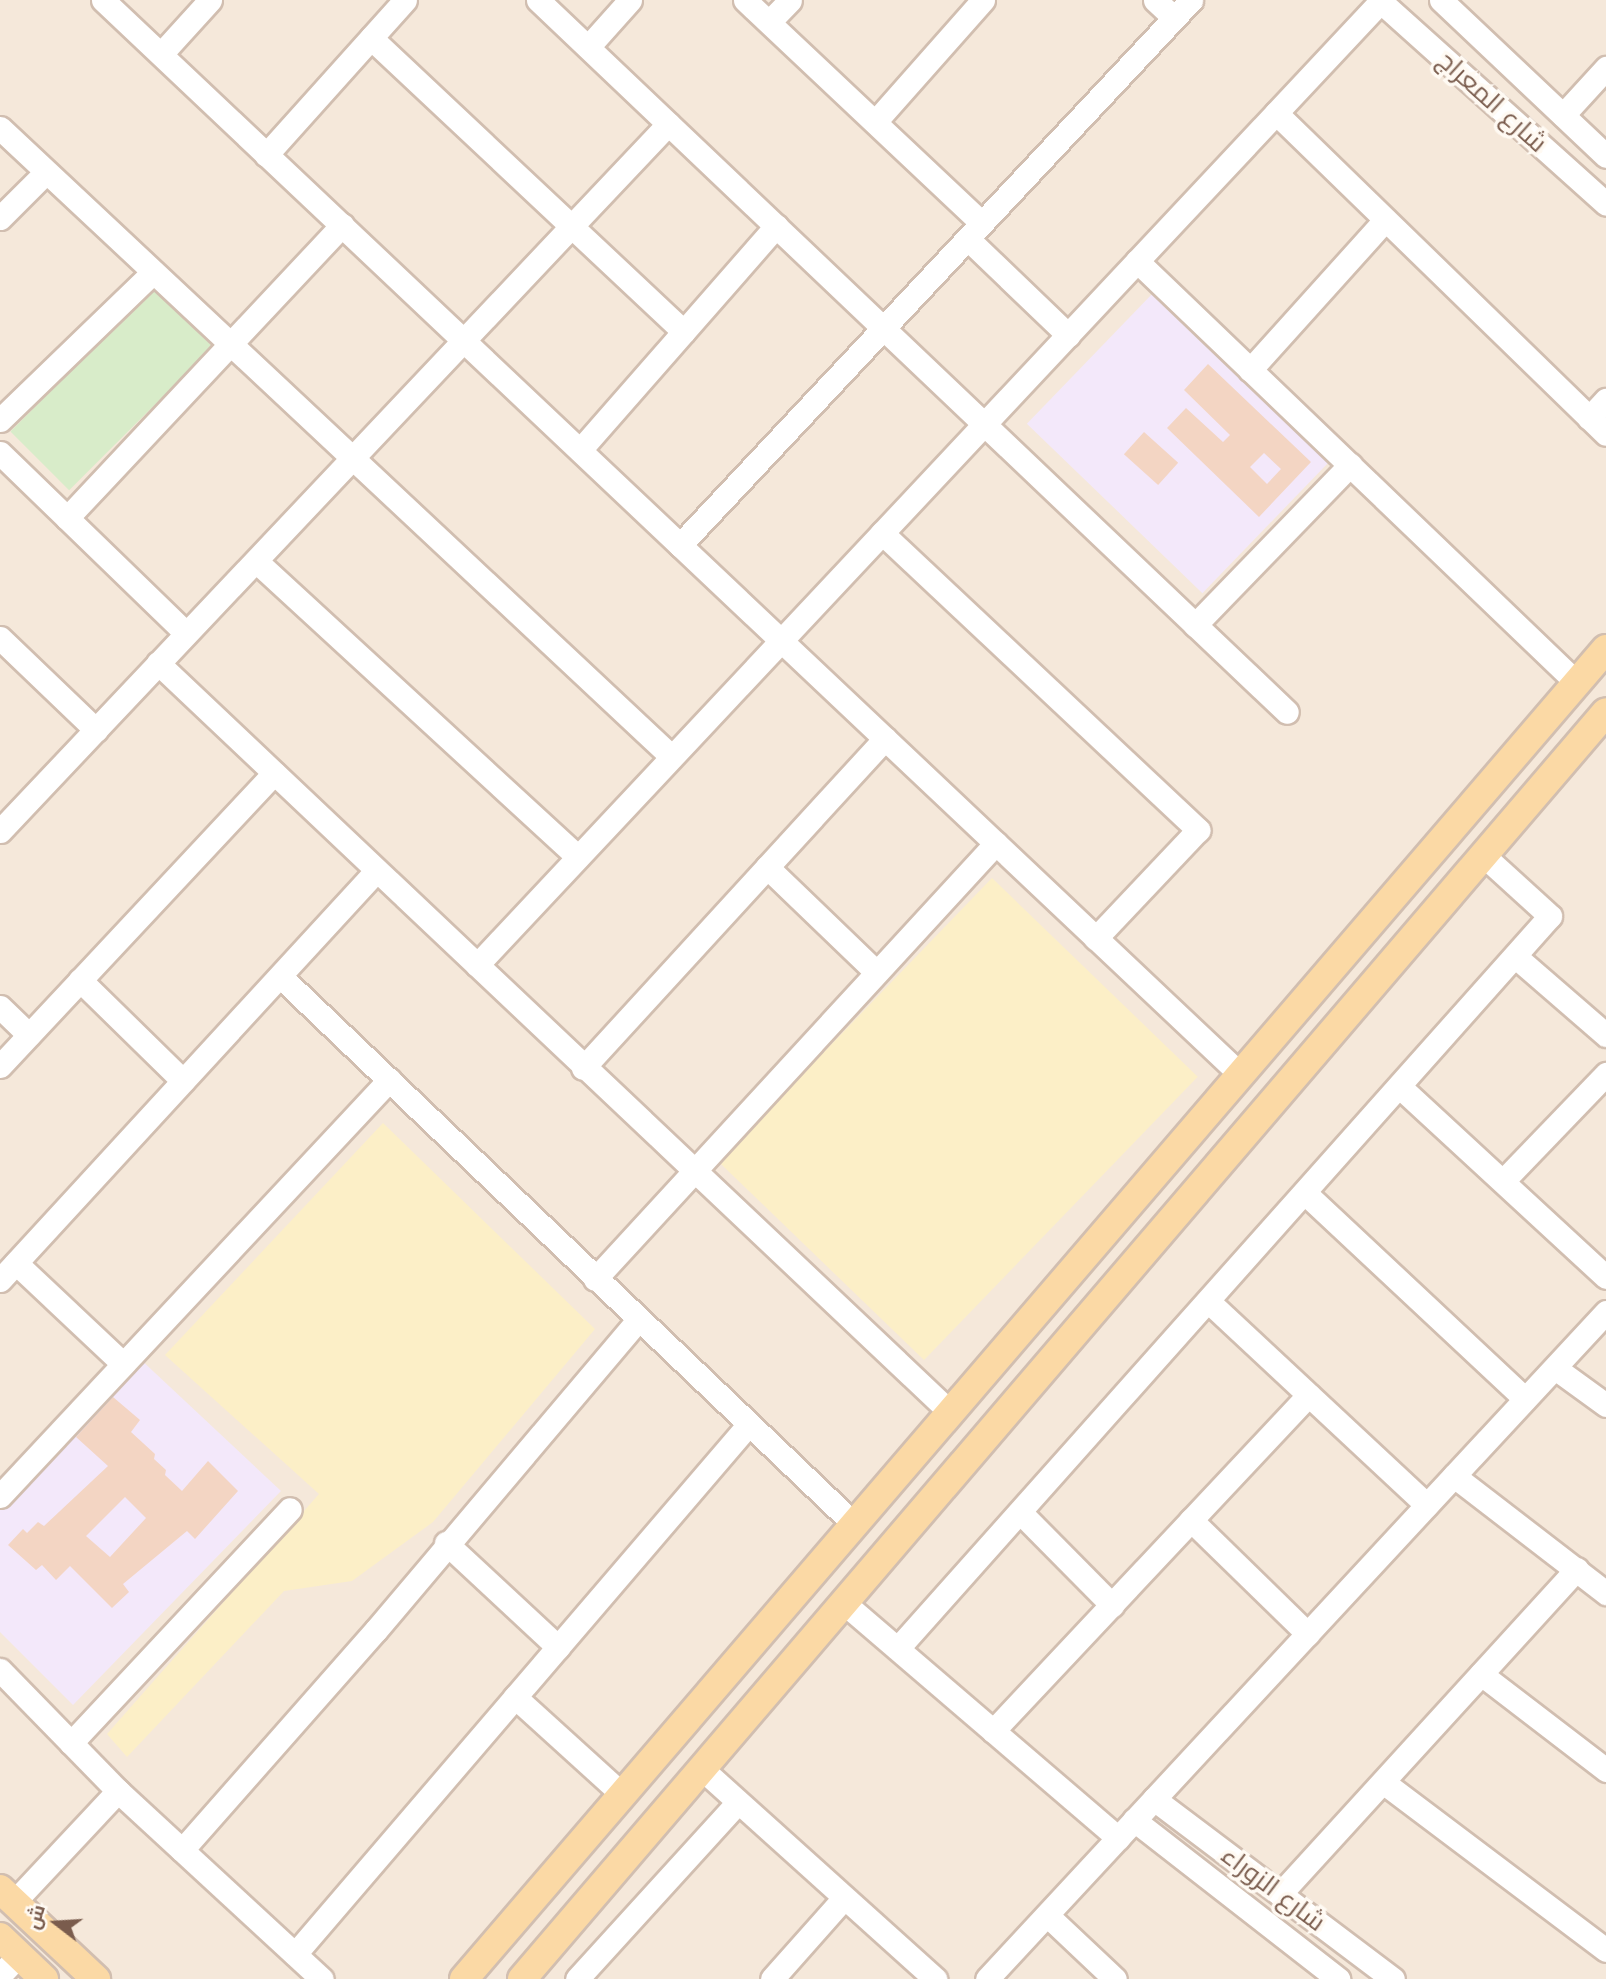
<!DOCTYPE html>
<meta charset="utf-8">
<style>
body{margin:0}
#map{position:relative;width:1606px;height:1979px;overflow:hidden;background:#fdf6ec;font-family:Jost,Cairo,sans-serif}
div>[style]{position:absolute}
.residential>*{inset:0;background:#f5e8da;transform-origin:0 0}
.education>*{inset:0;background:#f3e8fa;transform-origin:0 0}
.green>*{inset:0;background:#d8ecc9;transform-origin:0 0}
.sand>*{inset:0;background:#fcefc7;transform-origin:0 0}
.building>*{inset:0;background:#f3d5c3;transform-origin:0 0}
.roads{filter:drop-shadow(2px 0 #d1beb0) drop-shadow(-2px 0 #d1beb0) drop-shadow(0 2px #d1beb0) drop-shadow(0 -2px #d1beb0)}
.minor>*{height:23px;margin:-11.5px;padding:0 11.5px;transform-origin:11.5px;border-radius:11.5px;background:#fff}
.major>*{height:28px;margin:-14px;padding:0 14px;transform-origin:14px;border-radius:14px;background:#fbd9a5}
span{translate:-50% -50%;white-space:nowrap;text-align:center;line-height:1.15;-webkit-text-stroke:7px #fffaf3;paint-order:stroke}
.street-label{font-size:26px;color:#7a5c4d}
.north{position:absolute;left:21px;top:1888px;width:70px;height:70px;-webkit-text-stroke:5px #fffaf3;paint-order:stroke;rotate:287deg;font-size:19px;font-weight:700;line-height:28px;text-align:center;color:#7a5c4d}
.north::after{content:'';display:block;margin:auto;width:24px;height:32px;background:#7a5c4d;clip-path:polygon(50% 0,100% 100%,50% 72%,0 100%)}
</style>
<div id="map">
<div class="residential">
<i style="left:0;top:0;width:1606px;height:1979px"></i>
</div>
<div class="education">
<i style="left:1154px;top:292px;width:244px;height:183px;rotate:44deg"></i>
<i style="clip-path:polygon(138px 1357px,281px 1491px,73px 1705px,0 1632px,0 1506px)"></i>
</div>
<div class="green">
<i style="left:154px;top:288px;width:83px;height:203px;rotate:45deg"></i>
</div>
<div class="sand">
<i style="left:992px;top:878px;width:286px;height:394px;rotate:44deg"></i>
<i style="clip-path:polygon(383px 1123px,595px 1329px,433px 1522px,352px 1581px,284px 1591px,127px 1757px,107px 1734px,319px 1494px,165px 1355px)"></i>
</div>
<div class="building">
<i style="clip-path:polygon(evenodd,1208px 364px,1311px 462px,1259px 517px,1167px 428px,1186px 408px,1223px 442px,1230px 435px,1184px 390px,1208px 364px,1264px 453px,1281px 469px,1267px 484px,1250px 467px,1264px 453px)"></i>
<i style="left:1144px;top:432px;width:46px;height:30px;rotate:42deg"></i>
<i style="clip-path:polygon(evenodd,113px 1397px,140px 1420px,131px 1432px,155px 1454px,154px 1459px,166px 1470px,165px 1475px,182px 1491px,208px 1461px,238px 1491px,195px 1539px,187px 1531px,123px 1584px,129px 1592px,112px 1608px,70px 1566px,56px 1580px,42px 1565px,36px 1570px,8px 1545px,23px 1529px,27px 1533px,38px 1522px,44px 1526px,108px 1466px,76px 1437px,113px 1397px,125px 1497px,146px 1518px,110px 1557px,86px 1536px,125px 1497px)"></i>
</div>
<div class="roads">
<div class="minor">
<i style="left:103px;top:0;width:1565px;rotate:43.37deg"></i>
<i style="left:538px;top:0;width:1033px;rotate:43.55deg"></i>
<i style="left:745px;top:0;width:325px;rotate:43.3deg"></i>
<i style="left:1155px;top:0;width:26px;rotate:43deg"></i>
<i style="left:1379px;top:0;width:305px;rotate:41.9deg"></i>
<i style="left:1441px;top:0;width:227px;rotate:43.4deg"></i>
<i style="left:769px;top:22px;width:30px;rotate:-46deg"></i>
<i style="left:371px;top:38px;width:429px;rotate:43.2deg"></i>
<i style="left:588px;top:47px;width:63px;rotate:-48.2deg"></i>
<i style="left:161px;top:54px;width:73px;rotate:-47.8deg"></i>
<i style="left:1276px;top:113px;width:460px;rotate:44.2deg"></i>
<i style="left:1563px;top:115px;width:64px;rotate:-47.5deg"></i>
<i style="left:875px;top:122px;width:163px;rotate:-48.5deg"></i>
<i style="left:0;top:128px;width:920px;rotate:43.11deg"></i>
<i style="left:266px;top:155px;width:208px;rotate:-48.1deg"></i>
<i style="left:0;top:218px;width:65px;rotate:-45deg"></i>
<i style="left:968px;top:239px;width:139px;rotate:43.8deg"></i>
<i style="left:1137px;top:261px;width:610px;rotate:43.8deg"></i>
<i style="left:1250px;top:370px;width:202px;rotate:-48deg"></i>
<i style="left:1589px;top:418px;width:25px;rotate:-47deg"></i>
<i style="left:0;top:420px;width:213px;rotate:-44deg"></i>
<i style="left:580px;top:450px;width:298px;rotate:-48.8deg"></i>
<i style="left:0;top:453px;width:259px;rotate:44.1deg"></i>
<i style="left:67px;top:518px;width:402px;rotate:-46.8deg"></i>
<i style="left:882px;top:533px;width:434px;rotate:43.2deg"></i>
<i style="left:1198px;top:830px;width:149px;rotate:133.4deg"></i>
<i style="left:680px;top:545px;width:747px;rotate:-46.84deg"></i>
<i style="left:256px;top:561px;width:437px;rotate:42.6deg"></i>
<i style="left:1195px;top:625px;width:223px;rotate:-45.9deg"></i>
<i style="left:0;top:638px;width:133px;rotate:43.8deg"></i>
<i style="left:158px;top:663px;width:1089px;rotate:43.4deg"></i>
<i style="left:0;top:831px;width:973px;rotate:-46.62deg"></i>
<i style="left:767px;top:867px;width:150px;rotate:43.9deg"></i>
<i style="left:1516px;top:957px;width:119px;rotate:40.9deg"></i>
<i style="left:477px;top:965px;width:1322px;rotate:-46.84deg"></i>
<i style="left:281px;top:977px;width:792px;rotate:43.67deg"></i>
<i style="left:80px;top:980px;width:144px;rotate:44.4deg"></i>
<i style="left:0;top:1007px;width:40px;rotate:44deg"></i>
<i style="left:0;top:1066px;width:401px;rotate:-46.9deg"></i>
<i style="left:583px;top:1068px;width:447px;rotate:-47.5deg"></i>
<i style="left:1400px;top:1087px;width:280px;rotate:42.7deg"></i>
<i style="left:1503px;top:1181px;width:149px;rotate:-46.1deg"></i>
<i style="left:1305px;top:1193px;width:301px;rotate:43.1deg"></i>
<i style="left:16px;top:1263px;width:147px;rotate:43.3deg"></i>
<i style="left:595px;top:1279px;width:592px;rotate:-47.39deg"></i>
<i style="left:0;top:1280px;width:556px;rotate:-47.41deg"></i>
<i style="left:1208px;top:1301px;width:299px;rotate:43deg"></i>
<i style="left:1555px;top:1368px;width:63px;rotate:36deg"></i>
<i style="left:1454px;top:1476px;width:192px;rotate:37.6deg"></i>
<i style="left:0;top:1496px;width:570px;rotate:-46.92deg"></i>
<i style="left:1020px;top:1512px;width:131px;rotate:45.3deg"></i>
<i style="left:1191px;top:1520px;width:163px;rotate:44.3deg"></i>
<i style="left:446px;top:1543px;width:153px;rotate:42.9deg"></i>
<i style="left:844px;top:1603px;width:361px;rotate:40.6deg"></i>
<i style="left:898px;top:1648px;width:980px;rotate:-48.31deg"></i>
<i style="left:1550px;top:916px;width:91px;rotate:-137.7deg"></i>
<i style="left:0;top:1670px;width:169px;rotate:45.7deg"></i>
<i style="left:118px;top:1791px;width:277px;rotate:42.7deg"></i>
<i style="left:1481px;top:1674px;width:158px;rotate:37.5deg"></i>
<i style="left:515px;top:1697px;width:144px;rotate:42.2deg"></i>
<i style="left:993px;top:1731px;width:461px;rotate:-46.8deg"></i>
<i style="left:71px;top:1743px;width:320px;rotate:-46.9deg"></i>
<i style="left:702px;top:1769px;width:314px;rotate:42deg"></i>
<i style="left:1383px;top:1782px;width:279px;rotate:37deg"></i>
<i style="left:1154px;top:1799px;width:299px;rotate:37deg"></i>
<i style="left:1134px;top:1820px;width:259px;rotate:37.9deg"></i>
<i style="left:182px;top:1850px;width:293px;rotate:-48.6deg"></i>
<i style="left:376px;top:1630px;width:406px;rotate:-49.8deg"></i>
<i style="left:1280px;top:1894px;width:440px;rotate:-47.6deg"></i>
<i style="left:14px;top:1902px;width:152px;rotate:-46.9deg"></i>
<i style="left:1047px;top:1915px;width:93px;rotate:43.3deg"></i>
<i style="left:295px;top:1954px;width:698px;rotate:-49.42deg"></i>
<i style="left:0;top:1975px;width:28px;rotate:-46deg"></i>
<i style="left:577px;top:1979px;width:239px;rotate:-47.7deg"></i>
<i style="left:772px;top:1979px;width:107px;rotate:-48.4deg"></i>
<i style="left:987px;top:1979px;width:910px;rotate:-47.14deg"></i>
</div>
<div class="major">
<i style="left:0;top:1889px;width:132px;rotate:43.2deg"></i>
<i style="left:0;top:1937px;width:61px;rotate:43.7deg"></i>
<i style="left:464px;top:1979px;width:1753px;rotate:-49.35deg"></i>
<i style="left:522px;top:1979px;width:1667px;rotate:-49.45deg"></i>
</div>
</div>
<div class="street-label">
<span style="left:1492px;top:102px;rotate:42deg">شارع المعراج</span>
<span style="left:1273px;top:1889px;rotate:37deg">شارع الزوراء</span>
</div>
<div class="north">ش</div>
</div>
